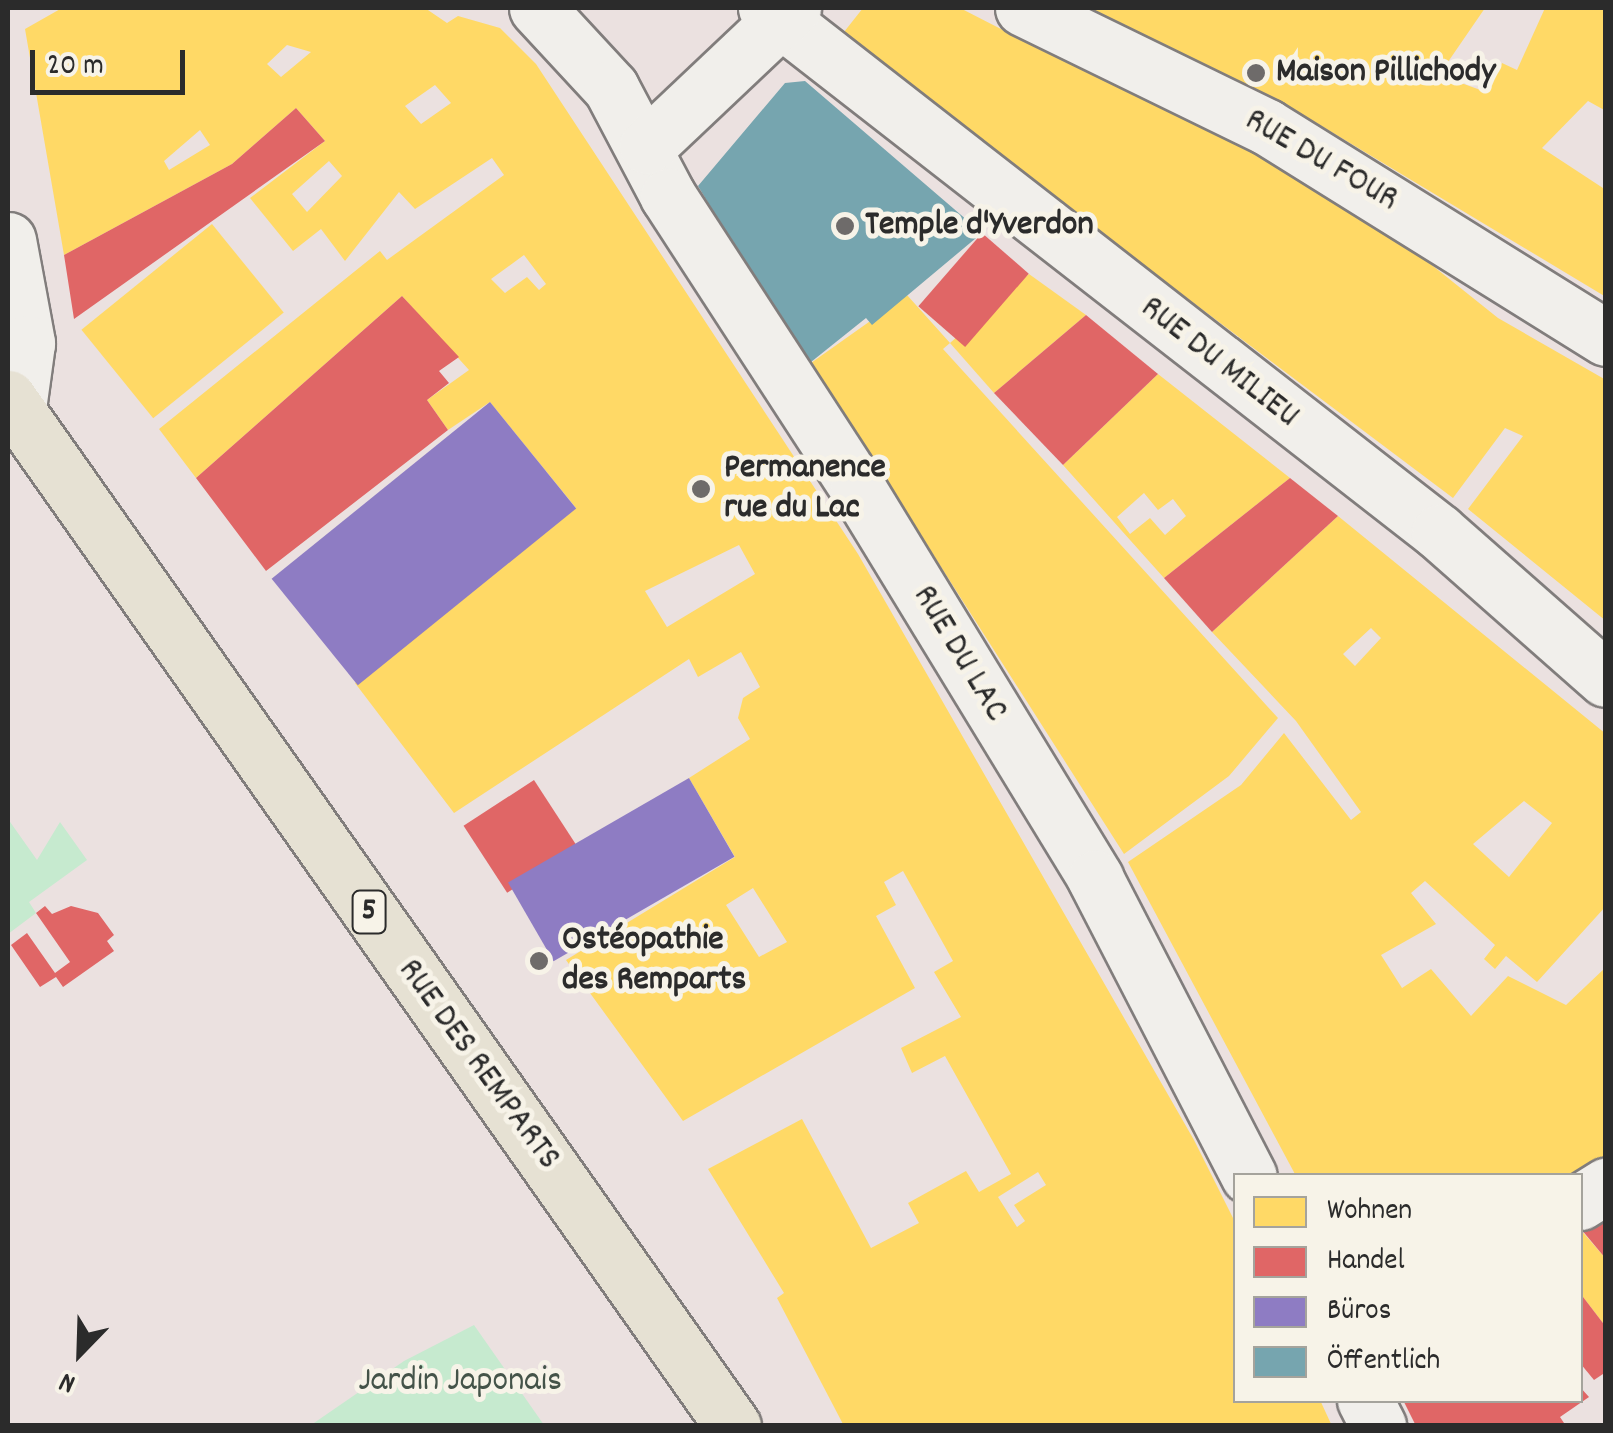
<!DOCTYPE html>
<meta charset="utf-8">
<style>
body{margin:0}
#map{position:relative;width:1613px;height:1433px;overflow:hidden;background:#ebe1e0;font-family:Dekko,sans-serif}
div>[style]{position:absolute}
.green>*{inset:0;background:#c6eacf}
.homes>*{inset:0;background:#ffd966;transform-origin:0 0}
.shops>*{inset:0;background:#e06666;transform-origin:0 0}
.offices>*{inset:0;background:#8e7cc3;transform-origin:0 0}
.public>*{inset:0;background:#76a5af}
.roads{filter:drop-shadow(2px 0 #817d7c) drop-shadow(-2px 0 #817d7c) drop-shadow(0 2px #817d7c) drop-shadow(0 -2px #817d7c)}
.minor>*{height:55px;margin:-27.5px;padding:0 27.5px;transform-origin:27.5px;border-radius:27.5px;background:#f1efeb}
.major>*{height:55px;margin:-27.5px;padding:0 27.5px;transform-origin:27.5px;border-radius:27.5px;background:#e6e1d3}
.dots>*{width:28px;height:28px;translate:-50% -50%;box-sizing:border-box;border:5px solid #f7f3e8;border-radius:50%}
span{translate:-50% -50%;white-space:nowrap;text-align:center;line-height:1.15;-webkit-text-stroke:10px #f7f3e8;paint-order:stroke}
.shield-label span{padding:2px 8px;background:#f7f3e8;border:2px solid;border-radius:8px;-webkit-text-stroke-width:0}
.shield-label{font-size:32px;color:#2b2b2b;font-weight:700}
.poi-label{font-size:35px;color:#2b2b2b;font-weight:700}
.left{translate:0 -50%;text-align:left}
.street-label{font-size:35px;color:#2b2b2b}
.park-label{font-size:35px;color:#445349}
.frame{position:absolute;inset:0;border:10px solid #2b2b2b;pointer-events:none}
.legend{position:absolute;left:1233px;top:1173px;width:350px;height:230px;box-sizing:border-box;background:#f7f3e8;border:2px solid #a5a39c;margin:0;padding:12px 18px;list-style:none;font-size:30px;color:#2b2b2b}
.legend li{display:flex;align-items:center;gap:20px;height:50px}
.legend b{width:50px;border:2px solid #a5a39c}
.north{position:absolute;left:30px;top:1303px;width:100px;height:100px;-webkit-text-stroke:8px #f7f3e8;paint-order:stroke;rotate:203deg;font-size:28px;font-weight:700;line-height:40px;text-align:center;color:#2b2b2b}
.north::after{content:'';display:block;margin:auto;width:35px;height:45px;background:#2b2b2b;clip-path:polygon(50% 0,100% 100%,50% 72%,0 100%)}
.scale{position:absolute;left:30px;top:50px;width:155px;height:45px;box-sizing:border-box;border:5px solid #2b2b2b;border-top:0;padding-left:12px;font-size:30px;line-height:35px;white-space:nowrap;color:#2b2b2b;-webkit-text-stroke:8px #f7f3e8;paint-order:stroke}
</style>
<div id="map">
<div class="green">
<i style="clip-path:polygon(8px 819px,37px 860px,60px 822px,87px 860px,29px 902px,36px 913px,8px 934px)"></i>
<i style="clip-path:polygon(474px 1325px,544px 1425px,311px 1425px,404px 1361px)"></i>
</div>
<div class="homes">
<i style="clip-path:polygon(evenodd,62px 8px,425px 8px,447px 23px,458px 16px,500px 28px,536px 64px,858px 554px,1194px 1140px,1236px 1224px,1236px 1400px,1320px 1400px,1332px 1426px,844px 1426px,777px 1298px,784px 1293px,708px 1169px,802px 1119px,871px 1248px,919px 1223px,908px 1203px,966px 1171px,979px 1192px,1011px 1174px,945px 1056px,912px 1073px,901px 1048px,961px 1017px,934px 972px,953px 961px,903px 871px,884px 882px,896px 905px,876px 916px,915px 988px,683px 1121px,566px 960px,735px 857px,689px 778px,750px 739px,738px 718px,743px 698px,760px 687px,741px 652px,698px 677px,689px 659px,454px 813px,355px 683px,576px 508px,490px 402px,448px 430px,427px 400px,469px 370px,402px 296px,196px 478px,159px 429px,380px 251px,387px 260px,504px 175px,492px 158px,415px 209px,399px 192px,345px 261px,321px 229px,293px 251px,250px 198px,325px 141px,296px 108px,232px 164px,64px 255px,25px 29px,62px 8px,287px 45px,311px 52px,281px 77px,267px 64px,287px 45px,62px 8px,435px 85px,451px 103px,421px 124px,405px 106px,435px 85px,62px 8px,200px 130px,210px 145px,169px 170px,164px 161px,200px 130px,62px 8px,329px 161px,342px 176px,307px 212px,292px 194px,329px 161px,62px 8px,524px 255px,546px 284px,539px 290px,527px 277px,505px 293px,491px 279px,524px 255px,62px 8px,739px 545px,755px 574px,667px 627px,645px 591px,739px 545px,62px 8px,753px 888px,787px 942px,759px 957px,726px 905px,753px 888px,62px 8px,1038px 1172px,1046px 1185px,1014px 1205px,1025px 1221px,1017px 1227px,998px 1197px,1038px 1172px)"></i>
<i style="clip-path:polygon(863px 8px,960px 8px,1046px 52px,1052px 44px,1255px 150px,1398px 238px,1498px 318px,1606px 380px,1606px 621px,1468px 509px,1523px 436px,1505px 428px,1453px 498px,840px 37px)"></i>
<i style="clip-path:polygon(1081px 8px,1485px 8px,1439px 75px,1486px 92px,1502px 63px,1517px 70px,1545px 8px,1606px 9px,1606px 111px,1588px 101px,1542px 148px,1606px 190px,1606px 297px,1280px 101px)"></i>
<i style="left:212px;top:224px;width:114px;height:168px;rotate:51deg"></i>
<i style="clip-path:polygon(1029px 274px,1086px 315px,994px 393px,950px 343px)"></i>
<i style="clip-path:polygon(907px 295px,950px 343px,943px 349px,1278px 718px,1229px 776px,1124px 854px,811px 363px)"></i>
<i style="clip-path:polygon(evenodd,1158px 374px,1290px 478px,1164px 578px,1063px 465px,1158px 374px,1144px 493px,1158px 510px,1173px 499px,1186px 516px,1165px 535px,1150px 518px,1130px 534px,1117px 517px,1144px 493px)"></i>
<i style="clip-path:polygon(evenodd,1338px 516px,1606px 734px,1606px 906px,1537px 982px,1506px 956px,1495px 969px,1484px 959px,1495px 945px,1425px 881px,1411px 893px,1436px 924px,1381px 955px,1402px 988px,1431px 969px,1471px 1016px,1508px 976px,1566px 1005px,1606px 967px,1606px 1155px,1577px 1176px,1296px 1176px,1128px 862px,1241px 785px,1284px 733px,1351px 820px,1361px 812px,1296px 721px,1212px 632px,1338px 516px,1371px 628px,1381px 638px,1355px 666px,1343px 654px,1371px 628px,1338px 516px,1524px 801px,1552px 823px,1509px 877px,1473px 844px,1524px 801px)"></i>
<i style="clip-path:polygon(1580px 1229px,1606px 1259px,1606px 1327px,1580px 1293px)"></i>
</div>
<div class="shops">
<i style="clip-path:polygon(296px 108px,325px 141px,74px 319px,64px 255px,232px 164px)"></i>
<i style="left:982px;top:233px;width:62px;height:97px;rotate:41deg"></i>
<i style="clip-path:polygon(402px 296px,459px 357px,439px 371px,449px 383px,427px 400px,448px 430px,266px 571px,196px 478px)"></i>
<i style="clip-path:polygon(1086px 315px,1158px 374px,1063px 465px,994px 393px)"></i>
<i style="clip-path:polygon(1290px 478px,1338px 516px,1212px 632px,1164px 578px)"></i>
<i style="left:534px;top:780px;width:80px;height:84px;rotate:57deg"></i>
<i style="clip-path:polygon(45px 906px,52px 914px,71px 906px,98px 913px,114px 935px,107px 941px,114px 951px,63px 987px,56px 977px,40px 987px,11px 945px,27px 933px,55px 973px,70px 962px,36px 913px)"></i>
<i style="clip-path:polygon(1606px 1214px,1606px 1259px,1581px 1229px)"></i>
<i style="clip-path:polygon(1580px 1293px,1606px 1327px,1606px 1372px,1594px 1380px,1580px 1363px)"></i>
<i style="clip-path:polygon(1580px 1387px,1589px 1397px,1560px 1417px,1566px 1426px,1416px 1426px,1403px 1400px,1580px 1400px)"></i>
</div>
<div class="offices">
<i style="left:490px;top:402px;width:137px;height:281px;rotate:51deg"></i>
<i style="left:689px;top:778px;width:91px;height:209px;rotate:60deg"></i>
</div>
<div class="public">
<i style="clip-path:polygon(805px 81px,982px 233px,872px 325px,866px 318px,806px 366px,698px 186px,785px 83px)"></i>
</div>
<div class="roads">
<div class="minor">
<i style="left:537px;top:8px;width:109px;rotate:47.2deg"></i>
<i style="left:611px;top:88px;width:122px;rotate:62.2deg"></i>
<i style="left:668px;top:196px;width:349px;rotate:57deg"></i>
<i style="left:858px;top:489px;width:456px;rotate:58.6deg"></i>
<i style="left:1095px;top:878px;width:335px;rotate:62.7deg"></i>
<i style="left:766px;top:8px;width:853px;rotate:37.9deg"></i>
<i style="left:1439px;top:532px;width:222px;rotate:41.4deg"></i>
<i style="left:1023px;top:8px;width:271px;rotate:26deg"></i>
<i style="left:1267px;top:127px;width:399px;rotate:31.9deg"></i>
<i style="left:647px;top:146px;width:201px;rotate:-43.4deg"></i>
<i style="left:8px;top:240px;width:105px;rotate:79.5deg"></i>
<i style="left:27px;top:343px;width:67px;rotate:97.8deg"></i>
<i style="left:1580px;top:1202px;width:31px;rotate:-32deg"></i>
<i style="left:1365px;top:1400px;width:29px;rotate:63deg"></i>
</div>
<div class="major">
<i style="left:8px;top:398px;width:1258px;rotate:54.81deg"></i>
</div>
</div>
<div class="dots">
<i style="left:1256px;top:73px;background:#6e6b6a"></i>
<i style="left:845px;top:226px;background:#6e6b6a"></i>
<i style="left:701px;top:489px;background:#6e6b6a"></i>
<i style="left:539px;top:961px;background:#6e6b6a"></i>
</div>
<div class="shield-label">
<span style="left:369px;top:912px">5</span>
</div>
<div class="poi-label">
<span class="left" style="left:1276px;top:73px">Maison Pillichody</span>
<span class="left" style="left:865px;top:226px">Temple d'Yverdon</span>
<span class="left" style="left:724px;top:489px">Permanence<br>rue du Lac</span>
<span class="left" style="left:562px;top:961px">Ostéopathie<br>des Remparts</span>
</div>
<div class="street-label">
<span style="left:1321px;top:161px;rotate:30deg">RUE DU FOUR</span>
<span style="left:1219px;top:363px;rotate:38deg">RUE DU MILIEU</span>
<span style="left:959px;top:654px;rotate:59deg">RUE DU LAC</span>
<span style="left:478px;top:1065px;rotate:54deg">RUE DES REMPARTS</span>
</div>
<div class="park-label">
<span style="left:460px;top:1382px">Jardin Japonais</span>
</div>
<div class="frame"></div>
<ul class="legend">
<li><b style="height:28px;background:#ffd966"></b>Wohnen</li>
<li><b style="height:28px;background:#e06666"></b>Handel</li>
<li><b style="height:28px;background:#8e7cc3"></b>Büros</li>
<li><b style="height:28px;background:#76a5af"></b>Öffentlich</li>
</ul>
<div class="north">N</div>
<div class="scale">20 m</div>
</div>
